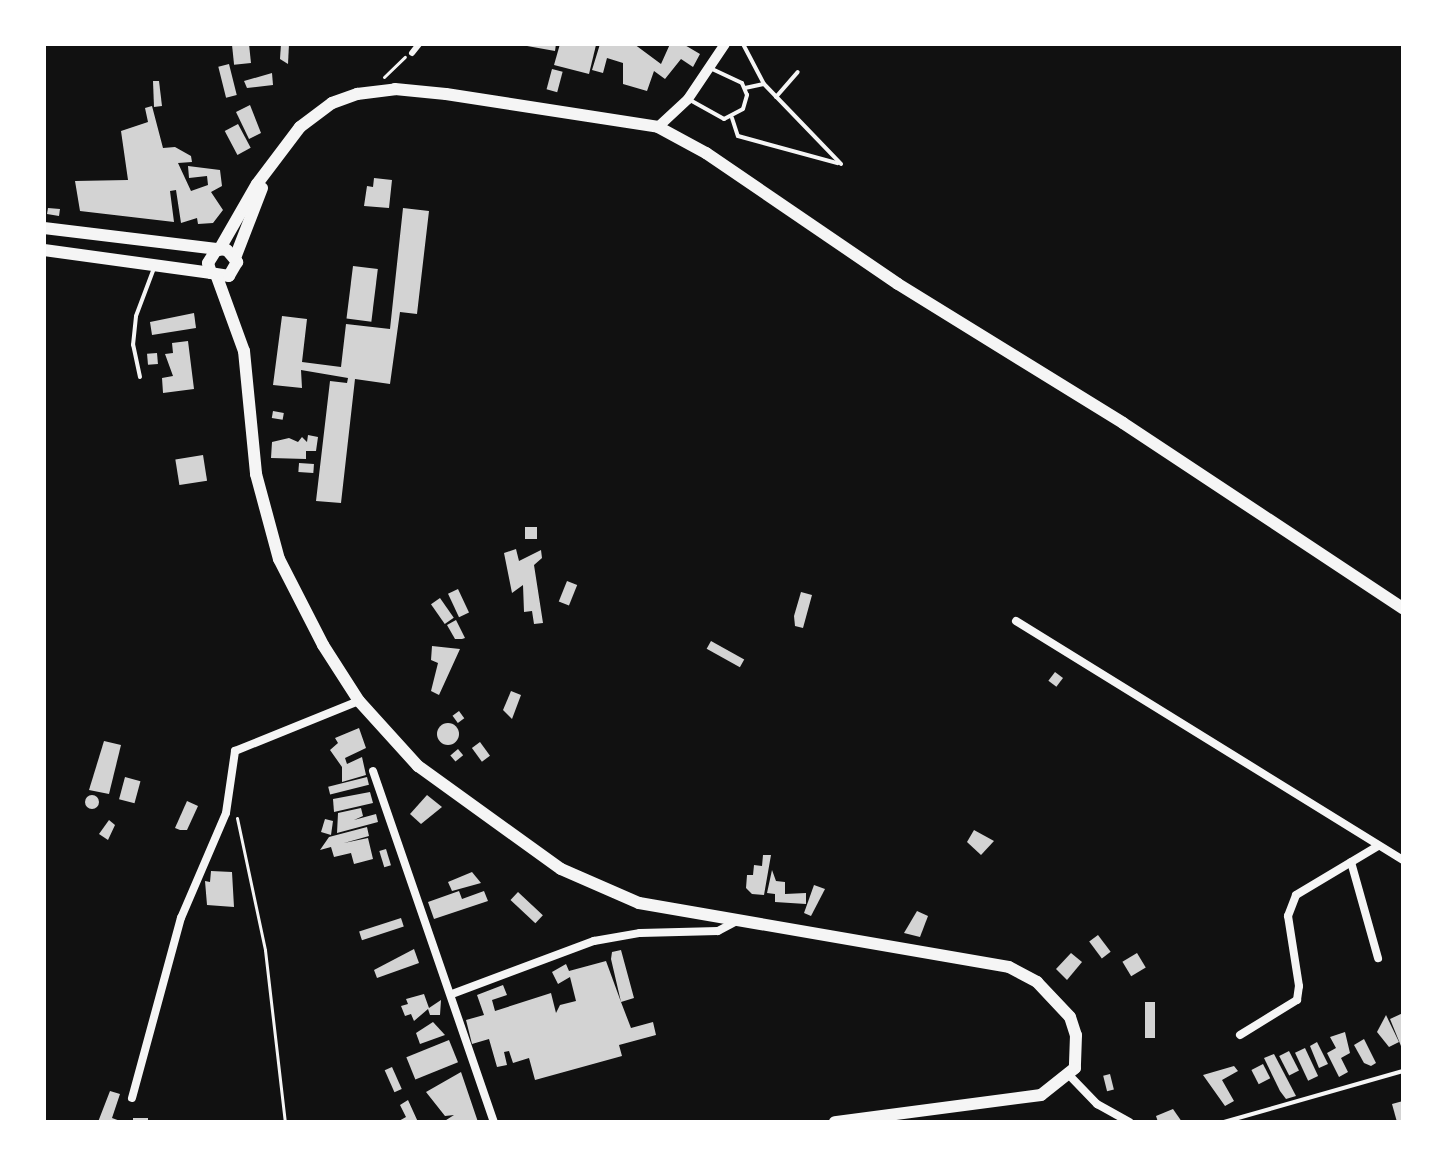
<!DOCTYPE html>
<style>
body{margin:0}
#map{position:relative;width:1447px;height:1166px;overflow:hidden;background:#111;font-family:Commissioner,sans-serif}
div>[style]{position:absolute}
.building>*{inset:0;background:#d3d3d3;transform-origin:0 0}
.round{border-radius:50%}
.path>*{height:3px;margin:-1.5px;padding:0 1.5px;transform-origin:1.5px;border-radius:1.5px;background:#f5f5f5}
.service>*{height:4px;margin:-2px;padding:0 2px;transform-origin:2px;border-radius:2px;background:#f5f5f5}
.pedestrian>*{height:6px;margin:-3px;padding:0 3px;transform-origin:3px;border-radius:3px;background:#f5f5f5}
.minor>*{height:8px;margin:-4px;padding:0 4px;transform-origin:4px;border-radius:4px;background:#f5f5f5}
.tertiary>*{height:10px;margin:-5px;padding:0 5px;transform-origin:5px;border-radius:5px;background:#f5f5f5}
.secondary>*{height:12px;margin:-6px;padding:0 6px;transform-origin:6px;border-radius:6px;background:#f5f5f5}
span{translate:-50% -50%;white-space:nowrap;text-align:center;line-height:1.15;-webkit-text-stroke:6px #fff;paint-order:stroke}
.frame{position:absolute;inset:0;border:46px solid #fff;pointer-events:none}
</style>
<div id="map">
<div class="building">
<i style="left:249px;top:44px;width:19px;height:17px;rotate:84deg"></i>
<i style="clip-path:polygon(281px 44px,289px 44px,288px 64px,280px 59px)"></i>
<i style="clip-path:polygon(516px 44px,556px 44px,555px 51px)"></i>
<i style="clip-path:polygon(560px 44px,596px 45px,589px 74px,554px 65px)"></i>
<i style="clip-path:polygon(600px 44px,634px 44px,661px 64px,670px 44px,683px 44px,700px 54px,693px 67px,681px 59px,665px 79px,654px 71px,647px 91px,623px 84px,623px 63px,607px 58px,603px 73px,592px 70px)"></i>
<i style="left:229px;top:64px;width:32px;height:11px;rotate:76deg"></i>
<i style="left:552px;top:69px;width:11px;height:21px;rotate:15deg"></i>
<i style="clip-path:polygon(272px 73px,273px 85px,247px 88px,244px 81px)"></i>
<i style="clip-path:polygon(153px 81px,159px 81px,162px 106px,154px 107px)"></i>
<i style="clip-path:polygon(250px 105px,261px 133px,249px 139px,236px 112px)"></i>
<i style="clip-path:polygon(152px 106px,163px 148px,175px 147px,191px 156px,192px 162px,178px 163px,191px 191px,208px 185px,207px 176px,189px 178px,188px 166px,220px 170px,222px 186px,211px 192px,223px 210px,213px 223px,198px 224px,197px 218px,181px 223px,176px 190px,170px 191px,174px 222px,80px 211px,75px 181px,128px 180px,121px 131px,148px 122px,145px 108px)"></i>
<i style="left:238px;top:124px;width:27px;height:15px;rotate:62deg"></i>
<i style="clip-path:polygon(374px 178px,392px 180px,389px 208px,364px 206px,367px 186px,373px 187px)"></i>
<i style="clip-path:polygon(48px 208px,60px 209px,59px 216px,47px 214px)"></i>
<i style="clip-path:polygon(403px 208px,429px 211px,417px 314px,400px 312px,390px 384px,355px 379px,341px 503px,316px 501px,330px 381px,347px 383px,348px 378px,301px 370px,302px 388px,273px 385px,282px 316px,307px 319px,302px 362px,341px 367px,346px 324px,390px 329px)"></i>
<i style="left:353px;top:266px;width:25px;height:53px;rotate:7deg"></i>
<i style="clip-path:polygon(194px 313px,196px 328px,152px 335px,150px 322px)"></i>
<i style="clip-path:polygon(188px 341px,194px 389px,163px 393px,162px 378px,173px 376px,165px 354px,173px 353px,172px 343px)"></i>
<i style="left:157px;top:353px;width:11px;height:10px;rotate:85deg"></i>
<i style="left:273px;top:411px;width:11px;height:7px;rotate:10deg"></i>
<i style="clip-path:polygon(308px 435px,318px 437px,316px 451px,306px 451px,306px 459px,271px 458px,272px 442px,289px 438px,298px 442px,302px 437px,307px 442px)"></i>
<i style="left:203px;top:455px;width:26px;height:28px;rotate:81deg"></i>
<i style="left:299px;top:463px;width:15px;height:9px;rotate:4deg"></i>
<i style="left:537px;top:527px;width:12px;height:12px;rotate:90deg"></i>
<i style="clip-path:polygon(516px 549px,519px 561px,541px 550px,542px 558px,534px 565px,543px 623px,534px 624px,532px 611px,524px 612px,523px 585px,512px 593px,504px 553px)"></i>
<i style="left:567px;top:581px;width:11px;height:22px;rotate:22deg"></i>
<i style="left:458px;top:589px;width:26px;height:11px;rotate:65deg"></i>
<i style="clip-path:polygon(801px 592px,812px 595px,803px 628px,795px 626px,794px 616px)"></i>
<i style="left:440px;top:598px;width:24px;height:11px;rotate:55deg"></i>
<i style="clip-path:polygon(456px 620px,465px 638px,462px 639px,455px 639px,447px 625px)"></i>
<i style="left:711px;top:641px;width:38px;height:9px;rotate:29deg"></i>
<i style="clip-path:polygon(432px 646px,460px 649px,439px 695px,431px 691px,438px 663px,431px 660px)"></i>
<i style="left:1055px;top:672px;width:10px;height:11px;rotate:37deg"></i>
<i style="clip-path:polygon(511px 691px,521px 695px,512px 719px,503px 710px)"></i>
<i style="left:459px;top:711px;width:9px;height:8px;rotate:54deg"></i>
<i class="round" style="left:437px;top:723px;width:22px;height:22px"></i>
<i style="clip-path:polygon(359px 728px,366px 748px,345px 758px,347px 764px,362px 757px,366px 775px,342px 782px,342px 767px,330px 750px,338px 743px,335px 738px)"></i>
<i style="clip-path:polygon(104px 741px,121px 745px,109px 794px,89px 790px)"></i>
<i style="left:480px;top:742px;width:17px;height:10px;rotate:54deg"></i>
<i style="left:458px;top:749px;width:8px;height:10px;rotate:50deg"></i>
<i style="left:125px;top:777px;width:16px;height:23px;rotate:15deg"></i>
<i style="left:367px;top:777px;width:8px;height:40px;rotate:76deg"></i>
<i style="clip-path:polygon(370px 792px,373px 803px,334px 812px,333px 799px)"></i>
<i class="round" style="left:85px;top:795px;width:14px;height:14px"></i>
<i style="clip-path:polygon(427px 795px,442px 807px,421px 824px,410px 814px)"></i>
<i style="clip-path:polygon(187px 801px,198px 806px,187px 830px,180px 830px,175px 828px)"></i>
<i style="clip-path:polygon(361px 808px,363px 816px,354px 820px,376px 814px,378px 822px,337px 833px,338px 813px)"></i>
<i style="clip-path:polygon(325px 819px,333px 821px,331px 835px,321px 832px)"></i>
<i style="clip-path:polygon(109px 820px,115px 825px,108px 840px,99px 834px)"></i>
<i style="clip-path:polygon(367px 827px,369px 836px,344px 843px,368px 838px,373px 859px,354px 864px,351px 853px,334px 857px,331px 847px,320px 850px,329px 837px)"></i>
<i style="clip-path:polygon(974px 830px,994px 841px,981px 855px,967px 842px)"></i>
<i style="left:386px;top:849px;width:17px;height:7px;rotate:73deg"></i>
<i style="clip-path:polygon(763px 855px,771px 855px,764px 895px,752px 894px,746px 888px,747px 875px,753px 875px,754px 865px,762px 866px)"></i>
<i style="clip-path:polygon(772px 870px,776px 881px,785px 882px,785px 894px,806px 893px,806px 904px,775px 902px,775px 894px,767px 893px)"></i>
<i style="clip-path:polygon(211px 871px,232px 872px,234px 907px,207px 905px,205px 881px,210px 882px)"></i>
<i style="clip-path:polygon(472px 872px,481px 883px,452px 891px,448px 882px)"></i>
<i style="clip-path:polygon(814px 885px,825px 889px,811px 916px,804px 913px)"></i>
<i style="clip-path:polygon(459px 891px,462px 899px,484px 891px,488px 901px,434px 919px,428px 902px)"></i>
<i style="left:518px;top:892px;width:34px;height:11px;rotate:43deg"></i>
<i style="clip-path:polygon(917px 911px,928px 916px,920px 937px,904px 933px)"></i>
<i style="left:401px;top:918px;width:9px;height:44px;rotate:72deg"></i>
<i style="left:1098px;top:935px;width:21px;height:11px;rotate:53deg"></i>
<i style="clip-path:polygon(414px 949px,419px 963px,377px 978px,374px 970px)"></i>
<i style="clip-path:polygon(621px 950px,634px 998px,621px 1002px,631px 1028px,653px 1022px,656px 1035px,619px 1045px,622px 1056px,535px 1080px,529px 1058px,513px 1063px,509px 1051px,504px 1052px,507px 1065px,497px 1067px,489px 1039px,472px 1044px,466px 1020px,484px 1015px,477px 995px,503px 985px,507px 995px,492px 1000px,495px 1011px,551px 993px,556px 1013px,560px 1005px,576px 1001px,570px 977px,558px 984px,552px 972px,566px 964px,569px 971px,606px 961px,621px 1002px,611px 959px,612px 952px)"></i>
<i style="clip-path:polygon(1071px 953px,1082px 962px,1067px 980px,1056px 969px)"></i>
<i style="left:1137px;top:953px;width:17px;height:17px;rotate:59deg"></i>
<i style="clip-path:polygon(424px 994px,429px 1008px,441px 1000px,440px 1015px,430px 1015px,428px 1009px,414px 1021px,411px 1014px,405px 1016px,401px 1006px,408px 1004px,406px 999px)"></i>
<i style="left:1145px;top:1002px;width:10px;height:36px"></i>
<i style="clip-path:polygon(1403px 1013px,1403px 1051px,1390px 1019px)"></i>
<i style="clip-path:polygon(1386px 1015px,1399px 1042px,1389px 1047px,1377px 1032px)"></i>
<i style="clip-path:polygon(433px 1022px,445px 1035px,420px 1044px,416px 1033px)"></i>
<i style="clip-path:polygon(1345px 1032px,1350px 1053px,1341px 1058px,1348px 1072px,1339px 1077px,1327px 1053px,1336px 1048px,1330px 1037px)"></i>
<i style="clip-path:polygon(1364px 1039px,1376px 1063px,1371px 1066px,1364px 1063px,1354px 1045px)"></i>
<i style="left:449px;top:1040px;width:24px;height:46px;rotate:68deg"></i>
<i style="clip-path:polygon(1317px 1042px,1328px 1064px,1319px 1068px,1310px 1046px)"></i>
<i style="left:1305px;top:1048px;width:31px;height:11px;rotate:65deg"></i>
<i style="left:1289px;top:1051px;width:22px;height:11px;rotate:63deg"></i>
<i style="clip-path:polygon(1274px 1054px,1296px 1096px,1286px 1099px,1280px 1091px,1264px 1058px)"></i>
<i style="left:1263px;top:1064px;width:16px;height:13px;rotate:63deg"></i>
<i style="clip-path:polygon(1234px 1066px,1238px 1071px,1222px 1080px,1234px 1101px,1225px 1106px,1203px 1075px)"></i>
<i style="left:392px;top:1067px;width:24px;height:8px;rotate:66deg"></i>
<i style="clip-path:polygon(461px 1072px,478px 1122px,443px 1122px,454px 1115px,445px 1116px,426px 1092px)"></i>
<i style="left:1110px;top:1074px;width:16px;height:7px;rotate:76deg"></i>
<i style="clip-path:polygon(110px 1091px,120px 1094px,112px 1118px,123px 1122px,98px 1122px)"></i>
<i style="clip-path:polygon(408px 1100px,418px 1122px,397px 1122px,406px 1117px,400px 1105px)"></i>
<i style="clip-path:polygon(1403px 1101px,1403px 1122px,1397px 1122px,1392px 1104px)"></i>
<i style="clip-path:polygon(1173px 1109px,1182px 1122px,1158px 1122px,1156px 1116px)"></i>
<i style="left:133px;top:1118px;width:15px;height:4px"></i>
</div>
<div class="path">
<i style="left:384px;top:77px;width:29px;rotate:-44deg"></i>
<i style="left:237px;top:818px;width:135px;rotate:78deg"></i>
<i style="left:265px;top:950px;width:173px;rotate:83.4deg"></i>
</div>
<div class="service">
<i style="left:743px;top:44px;width:45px;rotate:62.3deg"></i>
<i style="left:745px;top:88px;width:19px;rotate:-12deg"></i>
<i style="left:764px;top:84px;width:111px;rotate:46.1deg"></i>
<i style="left:776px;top:97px;width:33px;rotate:-49deg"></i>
<i style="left:690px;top:100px;width:39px;rotate:29deg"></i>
<i style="left:724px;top:119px;width:21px;rotate:-28deg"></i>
<i style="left:743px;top:109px;width:15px;rotate:-74deg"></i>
<i style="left:747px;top:95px;width:13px;rotate:-113deg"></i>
<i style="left:742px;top:83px;width:33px;rotate:-155deg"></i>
<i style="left:732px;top:118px;width:19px;rotate:72deg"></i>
<i style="left:738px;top:136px;width:103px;rotate:15.3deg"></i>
<i style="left:140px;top:377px;width:33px;rotate:-102deg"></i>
<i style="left:133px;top:345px;width:29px;rotate:-84deg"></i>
<i style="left:136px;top:316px;width:51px;rotate:-69.4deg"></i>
<i style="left:1224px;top:1122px;width:186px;rotate:-15.9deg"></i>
</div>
<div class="pedestrian">
<i style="left:412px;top:53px;width:11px;rotate:-52deg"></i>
</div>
<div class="minor">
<i style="left:1016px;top:621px;width:455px;rotate:31.7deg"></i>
<i style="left:373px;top:771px;width:371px;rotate:71deg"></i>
<i style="left:1351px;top:862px;width:100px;rotate:74.3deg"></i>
<i style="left:452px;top:994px;width:152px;rotate:-20.5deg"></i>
<i style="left:594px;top:941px;width:47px;rotate:-9.9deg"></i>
<i style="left:640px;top:933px;width:78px;rotate:-1.5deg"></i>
<i style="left:718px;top:931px;width:24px;rotate:-28deg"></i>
<i style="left:1240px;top:1035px;width:67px;rotate:-31.6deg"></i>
<i style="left:1297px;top:1000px;width:14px;rotate:-82deg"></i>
<i style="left:1299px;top:986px;width:71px;rotate:-98.9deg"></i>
<i style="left:1288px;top:916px;width:22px;rotate:-69deg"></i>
<i style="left:1296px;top:895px;width:96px;rotate:-30.9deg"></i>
<i style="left:1068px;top:1074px;width:42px;rotate:46deg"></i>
<i style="left:1097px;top:1104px;width:37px;rotate:29deg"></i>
<i style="left:132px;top:1098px;width:187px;rotate:-74.8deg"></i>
<i style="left:181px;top:918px;width:114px;rotate:-66.8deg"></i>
<i style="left:226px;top:813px;width:63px;rotate:-81.7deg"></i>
<i style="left:235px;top:751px;width:134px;rotate:-22deg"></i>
</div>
<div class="tertiary">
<i style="left:658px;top:127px;width:41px;rotate:-43deg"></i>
<i style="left:688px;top:99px;width:66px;rotate:-56.1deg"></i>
</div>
<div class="secondary">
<i style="left:44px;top:228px;width:184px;rotate:6.9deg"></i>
<i style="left:227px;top:250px;width:16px;rotate:50deg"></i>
<i style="left:237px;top:262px;width:16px;rotate:120deg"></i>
<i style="left:229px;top:276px;width:18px;rotate:-171deg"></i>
<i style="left:211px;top:273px;width:10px;rotate:-107deg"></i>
<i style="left:208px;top:263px;width:13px;rotate:-58deg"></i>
<i style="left:44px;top:250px;width:169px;rotate:7.8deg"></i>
<i style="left:219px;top:250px;width:76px;rotate:-60.1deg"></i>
<i style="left:257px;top:184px;width:71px;rotate:-53deg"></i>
<i style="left:300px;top:127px;width:40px;rotate:-37deg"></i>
<i style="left:332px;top:103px;width:27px;rotate:-20deg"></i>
<i style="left:357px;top:94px;width:38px;rotate:-7deg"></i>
<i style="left:395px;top:89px;width:51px;rotate:5.6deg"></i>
<i style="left:446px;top:94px;width:215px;rotate:8.8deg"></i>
<i style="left:658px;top:127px;width:55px;rotate:28.4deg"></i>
<i style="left:706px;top:153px;width:232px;rotate:34.3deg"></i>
<i style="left:898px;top:284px;width:264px;rotate:31.7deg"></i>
<i style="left:1123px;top:423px;width:336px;rotate:33.5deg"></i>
<i style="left:235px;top:258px;width:75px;rotate:-68.9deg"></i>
<i style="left:217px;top:277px;width:79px;rotate:70deg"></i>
<i style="left:244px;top:351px;width:124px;rotate:84.4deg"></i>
<i style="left:256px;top:474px;width:88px;rotate:74.9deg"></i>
<i style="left:279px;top:559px;width:97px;rotate:62.9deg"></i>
<i style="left:323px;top:645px;width:67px;rotate:57.3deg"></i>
<i style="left:359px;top:701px;width:88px;rotate:47.8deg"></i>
<i style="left:418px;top:766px;width:176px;rotate:35.8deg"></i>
<i style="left:561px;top:869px;width:85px;rotate:23.6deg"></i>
<i style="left:639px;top:903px;width:375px;rotate:9.8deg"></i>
<i style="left:1009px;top:967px;width:32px;rotate:28deg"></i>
<i style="left:1037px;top:982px;width:48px;rotate:46.7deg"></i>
<i style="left:1070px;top:1017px;width:19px;rotate:72deg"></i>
<i style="left:1076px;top:1035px;width:33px;rotate:92deg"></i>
<i style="left:1075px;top:1068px;width:43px;rotate:141.5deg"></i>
<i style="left:1041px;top:1095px;width:208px;rotate:172.5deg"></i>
</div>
<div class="frame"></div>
</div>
